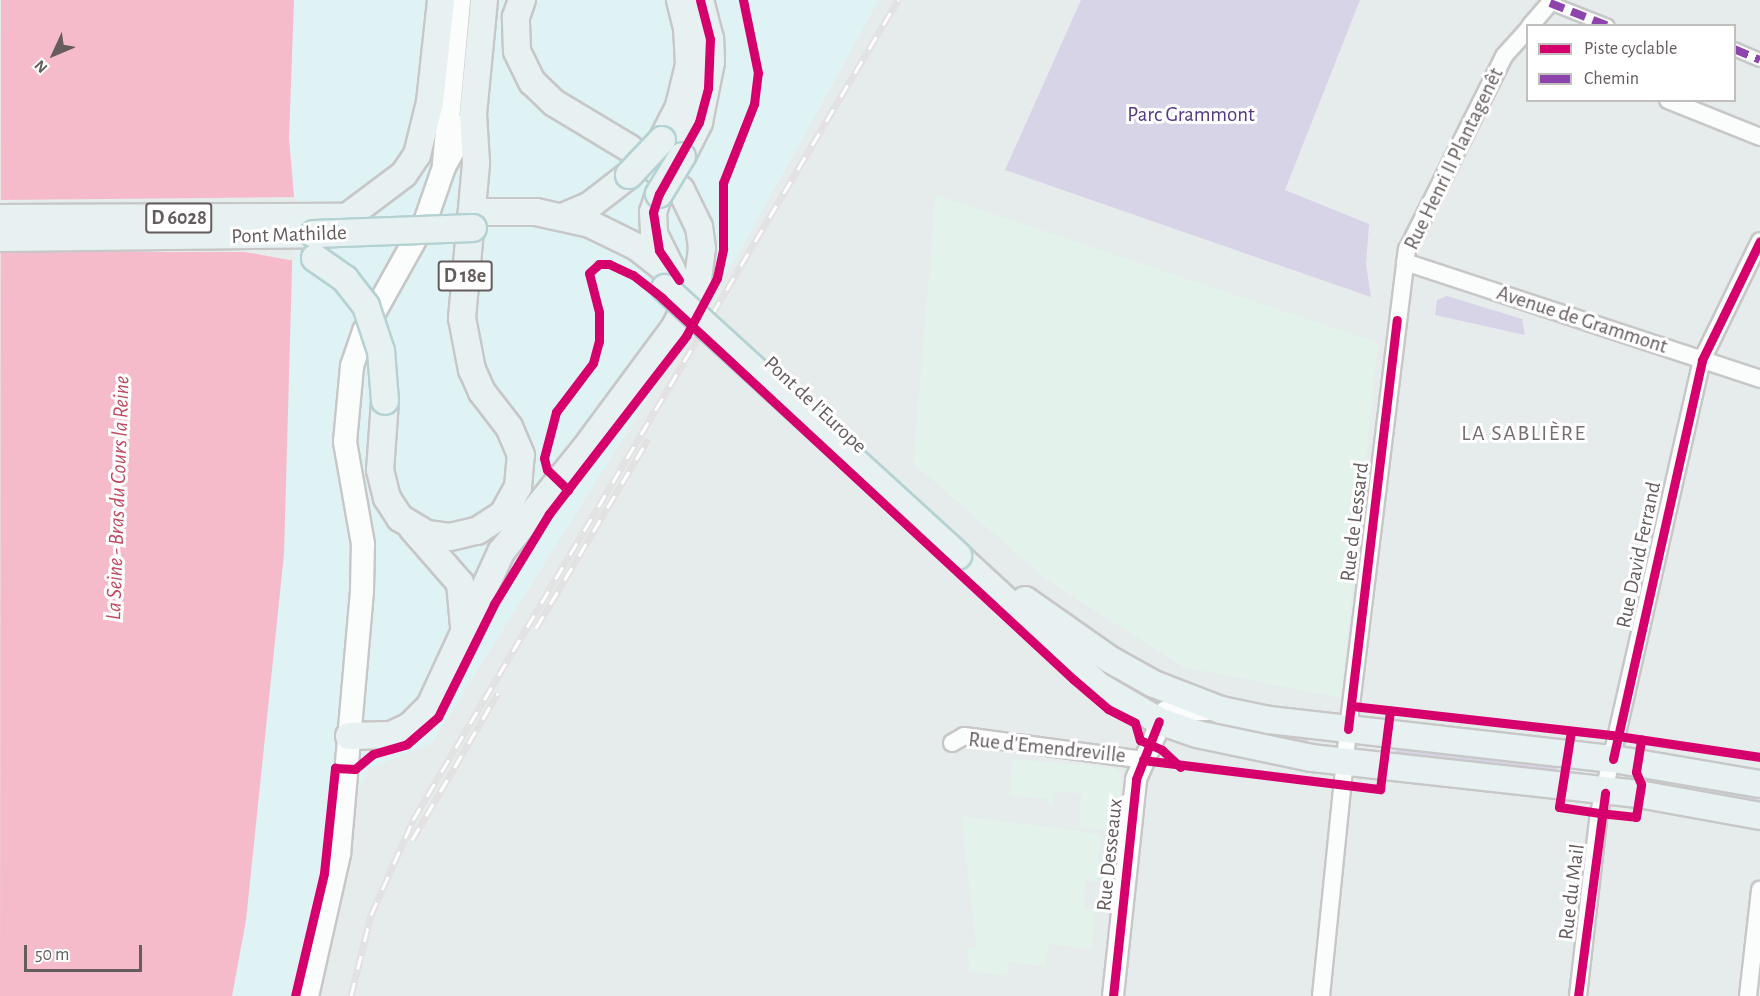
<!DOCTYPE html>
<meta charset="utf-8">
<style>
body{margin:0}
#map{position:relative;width:1760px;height:996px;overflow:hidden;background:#e6ebec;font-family:"Alegreya Sans",sans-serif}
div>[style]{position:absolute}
.commercial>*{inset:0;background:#dff3f5}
.medical>*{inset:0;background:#e3f3eb}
.green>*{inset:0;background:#d8d4e8;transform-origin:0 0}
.water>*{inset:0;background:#f5bbca}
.pier>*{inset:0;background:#e6ebec}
.roads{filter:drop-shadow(2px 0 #c7c7c8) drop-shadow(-2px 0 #c7c7c8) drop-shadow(0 2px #c7c7c8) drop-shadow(0 -2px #c7c7c8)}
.pedestrian>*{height:12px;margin:-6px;padding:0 6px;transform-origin:6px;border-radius:6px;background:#fbfcfc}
.minor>*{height:16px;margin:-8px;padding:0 8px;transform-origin:8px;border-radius:8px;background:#fbfcfc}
.tertiary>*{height:20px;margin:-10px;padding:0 10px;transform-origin:10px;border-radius:10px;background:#fbfcfc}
.secondary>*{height:22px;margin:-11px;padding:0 11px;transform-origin:11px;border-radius:11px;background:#fbfcfc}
.primary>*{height:26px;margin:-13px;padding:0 13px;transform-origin:13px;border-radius:13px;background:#e8f1f2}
.rail>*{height:7px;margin-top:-3.5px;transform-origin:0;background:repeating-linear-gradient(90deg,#fff 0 14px,#e2e2e3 0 28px);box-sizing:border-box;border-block:2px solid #e2e2e3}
.bridges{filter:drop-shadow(2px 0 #b5d2d3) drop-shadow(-2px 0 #b5d2d3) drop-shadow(0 2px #b5d2d3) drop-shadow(0 -2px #b5d2d3)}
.primary-bridge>*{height:26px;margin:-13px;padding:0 13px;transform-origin:13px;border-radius:13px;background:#e8f1f2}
.quiet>*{height:8px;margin-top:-4px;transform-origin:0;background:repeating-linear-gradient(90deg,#8e44ad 0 15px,transparent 0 23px)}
.cycleway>*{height:9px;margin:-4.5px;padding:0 4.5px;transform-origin:4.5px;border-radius:4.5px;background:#d6006c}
span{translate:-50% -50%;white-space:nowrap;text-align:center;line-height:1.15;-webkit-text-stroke:6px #fff;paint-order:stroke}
.shield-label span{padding:2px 4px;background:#fff;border:2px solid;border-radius:4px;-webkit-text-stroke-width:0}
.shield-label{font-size:20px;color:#645c5d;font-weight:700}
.park-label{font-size:21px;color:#553986}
.street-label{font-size:21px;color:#645c5d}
.neighbourhood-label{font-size:22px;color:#766d6f;letter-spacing:1.5px}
.water-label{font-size:22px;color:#bf495e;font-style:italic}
.legend{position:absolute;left:1526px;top:24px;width:210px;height:78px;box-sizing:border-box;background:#fff;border:2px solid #c1bebe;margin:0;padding:8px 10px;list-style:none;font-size:18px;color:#645c5d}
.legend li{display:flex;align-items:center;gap:12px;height:30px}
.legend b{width:30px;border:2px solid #c1bebe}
.north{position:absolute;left:24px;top:24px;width:60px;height:60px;-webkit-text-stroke:4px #fff;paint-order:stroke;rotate:226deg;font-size:16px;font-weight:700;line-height:24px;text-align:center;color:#645c5d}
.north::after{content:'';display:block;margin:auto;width:21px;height:27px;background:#645c5d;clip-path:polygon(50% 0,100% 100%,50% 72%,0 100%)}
.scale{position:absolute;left:24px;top:945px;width:118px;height:27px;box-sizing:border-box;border:3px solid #645c5d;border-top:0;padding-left:8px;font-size:18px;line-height:21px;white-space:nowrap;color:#645c5d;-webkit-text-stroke:4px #fff;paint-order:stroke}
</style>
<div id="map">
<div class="commercial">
<i style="clip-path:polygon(294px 0,879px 0,734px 262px,432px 743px,369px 769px,359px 788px,353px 799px,317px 996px,232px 996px,246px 920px,284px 554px,294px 197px,289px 138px)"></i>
</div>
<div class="medical">
<i style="clip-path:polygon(936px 195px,1378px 343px,1341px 698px,1183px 667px,1047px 580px,913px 463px)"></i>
<i style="clip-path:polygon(1012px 759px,1116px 768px,1122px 776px,1116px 831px,1079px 827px,1081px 793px,1055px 792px,1054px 804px,1048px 804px,1048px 799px,1009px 796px)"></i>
<i style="clip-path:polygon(961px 816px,1101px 834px,1097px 882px,1085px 880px,1083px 908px,1095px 910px,1091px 949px,1048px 944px,1045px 966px,1009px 962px,1007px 976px,969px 971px,968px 949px,977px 947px)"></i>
</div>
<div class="green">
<i style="clip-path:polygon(1081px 0,1360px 0,1285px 190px,1369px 224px,1366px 264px,1371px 297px,1005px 170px)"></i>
<i style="clip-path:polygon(1447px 296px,1522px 319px,1525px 335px,1435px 315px,1437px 300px)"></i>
<i style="clip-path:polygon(1186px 714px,1309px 737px,1307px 748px,1184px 718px)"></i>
<i style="left:1396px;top:745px;width:163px;height:12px;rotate:6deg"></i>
<i style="left:1655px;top:774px;width:106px;height:12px;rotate:9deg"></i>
</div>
<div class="water">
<i style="clip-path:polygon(1px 0,294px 0,289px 138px,294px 197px,284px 554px,246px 920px,232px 996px,0 996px)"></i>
</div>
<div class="pier">
<i style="clip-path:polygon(297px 197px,295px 261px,245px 252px,0 252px,0 200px)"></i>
</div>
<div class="roads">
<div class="pedestrian">
<i style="left:1550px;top:3px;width:62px;rotate:21.6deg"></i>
<i style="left:1734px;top:49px;width:28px;rotate:23deg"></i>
</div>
<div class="minor">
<i style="left:1530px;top:26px;width:35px;rotate:-49deg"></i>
<i style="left:1668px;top:100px;width:99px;rotate:21.9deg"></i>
<i style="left:1405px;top:262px;width:374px;rotate:18.2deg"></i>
<i style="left:952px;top:743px;width:14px;rotate:-30deg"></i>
<i style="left:964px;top:736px;width:181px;rotate:7.6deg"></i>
<i style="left:1321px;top:996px;width:268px;rotate:-84.2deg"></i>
<i style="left:1348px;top:729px;width:483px;rotate:-83deg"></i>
<i style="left:1407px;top:250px;width:217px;rotate:-63.4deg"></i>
<i style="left:1504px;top:56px;width:36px;rotate:-48deg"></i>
<i style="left:1578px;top:996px;width:184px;rotate:-83.5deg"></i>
<i style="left:1599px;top:813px;width:465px;rotate:-77.2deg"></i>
<i style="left:1702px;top:360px;width:132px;rotate:-64deg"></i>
<i style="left:1748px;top:996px;width:107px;rotate:-83.5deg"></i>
</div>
<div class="tertiary">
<i style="left:1113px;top:996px;width:218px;rotate:-83.9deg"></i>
<i style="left:1136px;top:779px;width:74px;rotate:-66.2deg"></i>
<i style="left:1166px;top:711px;width:41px;rotate:-1.4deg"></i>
</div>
<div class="secondary">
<i style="left:444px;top:163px;width:164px;rotate:-84.7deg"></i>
<i style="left:307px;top:996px;width:146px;rotate:-77.3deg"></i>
<i style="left:339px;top:854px;width:265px;rotate:-85deg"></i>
<i style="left:362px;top:590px;width:46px;rotate:-88.8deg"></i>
<i style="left:363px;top:544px;width:104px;rotate:-100deg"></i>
<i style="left:345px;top:442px;width:76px;rotate:-84.7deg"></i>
<i style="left:352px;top:366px;width:37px;rotate:-71deg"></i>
<i style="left:364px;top:331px;width:125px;rotate:-60.8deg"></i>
<i style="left:425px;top:222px;width:58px;rotate:-70.9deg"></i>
<i style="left:444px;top:167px;width:60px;rotate:-61.3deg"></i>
</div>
<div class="primary">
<i style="left:662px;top:140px;width:38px;rotate:-63deg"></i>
<i style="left:679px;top:106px;width:42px;rotate:-76.3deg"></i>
<i style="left:689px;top:65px;width:37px;rotate:-93deg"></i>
<i style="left:687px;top:28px;width:29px;rotate:-104deg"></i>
<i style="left:682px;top:156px;width:38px;rotate:-63deg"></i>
<i style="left:699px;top:122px;width:61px;rotate:-78.7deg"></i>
<i style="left:711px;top:62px;width:23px;rotate:-92deg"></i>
<i style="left:710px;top:39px;width:40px;rotate:-104.4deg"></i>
<i style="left:659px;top:194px;width:19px;rotate:108deg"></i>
<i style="left:653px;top:212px;width:22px;rotate:87deg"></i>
<i style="left:654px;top:234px;width:40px;rotate:63.4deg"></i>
<i style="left:477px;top:212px;width:59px"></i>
<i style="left:536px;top:212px;width:55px;rotate:12.5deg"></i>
<i style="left:590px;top:224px;width:52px;rotate:26.1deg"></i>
<i style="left:637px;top:247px;width:53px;rotate:38.2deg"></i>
<i style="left:565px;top:216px;width:26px;rotate:-23deg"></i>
<i style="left:589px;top:206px;width:51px;rotate:-37.8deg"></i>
<i style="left:0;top:218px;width:347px;rotate:-0.2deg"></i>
<i style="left:347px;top:217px;width:71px;rotate:-37deg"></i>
<i style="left:404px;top:174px;width:23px;rotate:-56deg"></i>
<i style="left:417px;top:155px;width:55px;rotate:-76.2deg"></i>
<i style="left:430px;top:102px;width:103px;rotate:-83.8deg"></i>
<i style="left:0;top:238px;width:312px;rotate:-0.7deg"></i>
<i style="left:385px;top:401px;width:69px;rotate:94.1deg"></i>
<i style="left:380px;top:470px;width:29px;rotate:76deg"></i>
<i style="left:387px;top:498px;width:24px;rotate:57deg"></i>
<i style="left:400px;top:518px;width:31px;rotate:31deg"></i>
<i style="left:427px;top:534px;width:23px;rotate:7deg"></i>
<i style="left:450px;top:537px;width:28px;rotate:-13deg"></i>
<i style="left:477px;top:531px;width:31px;rotate:-33deg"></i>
<i style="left:503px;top:514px;width:31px;rotate:-61deg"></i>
<i style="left:518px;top:487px;width:32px;rotate:-85deg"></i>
<i style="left:521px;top:455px;width:30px;rotate:-113deg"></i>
<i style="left:509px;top:427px;width:44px;rotate:-127.6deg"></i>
<i style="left:482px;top:392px;width:24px;rotate:-114deg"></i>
<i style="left:472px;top:370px;width:53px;rotate:-100.9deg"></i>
<i style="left:462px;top:318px;width:156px;rotate:-84.8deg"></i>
<i style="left:476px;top:163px;width:49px;rotate:-93.5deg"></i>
<i style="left:473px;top:114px;width:115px;rotate:-84.5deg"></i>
<i style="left:412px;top:528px;width:73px;rotate:48.9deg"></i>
<i style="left:460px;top:583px;width:43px;rotate:84.7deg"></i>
<i style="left:958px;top:556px;width:192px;rotate:42.7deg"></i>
<i style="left:1099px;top:686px;width:69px;rotate:30.3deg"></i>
<i style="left:1159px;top:721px;width:40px;rotate:18.9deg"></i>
<i style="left:1197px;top:734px;width:117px;rotate:11.8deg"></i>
<i style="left:1312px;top:758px;width:329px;rotate:6.3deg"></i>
<i style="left:1639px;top:794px;width:123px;rotate:10.3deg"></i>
<i style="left:1025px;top:600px;width:103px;rotate:35.1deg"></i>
<i style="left:1109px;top:659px;width:51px;rotate:29.1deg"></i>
<i style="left:1154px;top:684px;width:72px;rotate:21.2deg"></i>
<i style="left:1221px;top:710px;width:49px;rotate:11.8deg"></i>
<i style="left:1269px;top:720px;width:346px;rotate:6.5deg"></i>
<i style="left:1613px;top:759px;width:149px;rotate:9.7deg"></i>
<i style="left:349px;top:736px;width:42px;rotate:-1.4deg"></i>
<i style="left:391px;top:735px;width:21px;rotate:-25deg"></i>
<i style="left:410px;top:726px;width:28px;rotate:-45deg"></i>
<i style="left:430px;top:706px;width:170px;rotate:-65.2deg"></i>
<i style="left:501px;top:552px;width:132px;rotate:-50.9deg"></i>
<i style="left:584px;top:450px;width:153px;rotate:-53.5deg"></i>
<i style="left:675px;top:327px;width:52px;rotate:-63.9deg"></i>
<i style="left:698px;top:280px;width:32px;rotate:-83deg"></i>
<i style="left:702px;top:248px;width:21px;rotate:-98deg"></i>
<i style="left:699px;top:227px;width:41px;rotate:-115.9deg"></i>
<i style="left:681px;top:190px;width:67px;rotate:-141.1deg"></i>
<i style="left:629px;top:148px;width:87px;rotate:-149deg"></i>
<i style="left:554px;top:103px;width:30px;rotate:-136deg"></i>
<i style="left:532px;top:82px;width:34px;rotate:-116deg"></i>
<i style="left:517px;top:51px;width:34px;rotate:-92deg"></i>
<i style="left:516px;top:17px;width:18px;rotate:-71deg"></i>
</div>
</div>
<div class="rail">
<i style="left:536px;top:628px;width:220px;rotate:-59.3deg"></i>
<i style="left:412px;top:840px;width:170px;rotate:-59.7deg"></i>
<i style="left:351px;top:996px;width:83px;rotate:-76.1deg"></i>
<i style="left:371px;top:915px;width:104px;rotate:-66.1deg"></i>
<i style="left:413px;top:820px;width:953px;rotate:-59.4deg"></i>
</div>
<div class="bridges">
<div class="primary-bridge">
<i style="left:629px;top:175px;width:48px;rotate:-46.7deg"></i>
<i style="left:659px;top:194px;width:44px;rotate:-58.8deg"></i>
<i style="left:314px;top:234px;width:159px;rotate:-2.2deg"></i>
<i style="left:315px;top:258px;width:37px;rotate:35deg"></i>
<i style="left:345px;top:279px;width:34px;rotate:52deg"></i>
<i style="left:366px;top:306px;width:47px;rotate:71.6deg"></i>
<i style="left:381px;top:351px;width:50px;rotate:85.4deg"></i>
<i style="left:665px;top:288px;width:397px;rotate:42.4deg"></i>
</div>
</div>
<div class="quiet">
<i style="left:1550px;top:3px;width:62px;rotate:21.6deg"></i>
<i style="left:1734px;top:49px;width:28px;rotate:23deg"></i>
</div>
<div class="cycleway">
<i style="left:679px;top:280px;width:36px;rotate:-124deg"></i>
<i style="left:659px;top:250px;width:38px;rotate:-99deg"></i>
<i style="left:653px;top:212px;width:19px;rotate:-72deg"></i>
<i style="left:659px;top:194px;width:82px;rotate:-60.9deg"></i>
<i style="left:699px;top:122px;width:35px;rotate:-75deg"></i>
<i style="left:708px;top:88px;width:49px;rotate:-87.7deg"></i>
<i style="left:710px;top:39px;width:40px;rotate:-104.4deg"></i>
<i style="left:568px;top:490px;width:29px;rotate:-136deg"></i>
<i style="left:547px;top:470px;width:12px;rotate:-104deg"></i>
<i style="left:544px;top:458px;width:48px;rotate:-75.4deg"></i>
<i style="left:556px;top:412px;width:61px;rotate:-52.9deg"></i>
<i style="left:593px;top:363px;width:23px;rotate:-75deg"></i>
<i style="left:599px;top:341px;width:29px;rotate:-90deg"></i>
<i style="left:599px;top:312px;width:40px;rotate:-104.4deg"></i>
<i style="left:589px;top:273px;width:13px;rotate:-42deg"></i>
<i style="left:599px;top:264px;width:10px"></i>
<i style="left:609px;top:264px;width:26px;rotate:25deg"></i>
<i style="left:633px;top:275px;width:37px;rotate:38deg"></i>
<i style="left:662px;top:298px;width:560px;rotate:42.83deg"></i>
<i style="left:1073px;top:679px;width:46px;rotate:40.6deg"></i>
<i style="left:1108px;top:709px;width:30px;rotate:27deg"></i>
<i style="left:1135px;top:723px;width:18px;rotate:74deg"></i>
<i style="left:1140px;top:740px;width:24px;rotate:24deg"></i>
<i style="left:1162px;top:750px;width:25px;rotate:43deg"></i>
<i style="left:1352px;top:706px;width:261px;rotate:6.4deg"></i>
<i style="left:1611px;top:735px;width:151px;rotate:8.4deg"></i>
<i style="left:1348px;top:729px;width:412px;rotate:-83.2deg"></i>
<i style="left:1571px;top:731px;width:77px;rotate:99deg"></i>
<i style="left:1559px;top:807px;width:40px;rotate:8.5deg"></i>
<i style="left:1599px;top:813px;width:37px;rotate:6deg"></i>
<i style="left:1636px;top:817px;width:33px;rotate:-81deg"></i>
<i style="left:1641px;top:784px;width:13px;rotate:-113deg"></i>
<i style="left:1636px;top:772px;width:33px;rotate:-81deg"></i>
<i style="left:1613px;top:759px;width:409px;rotate:-77.4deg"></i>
<i style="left:1702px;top:360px;width:132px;rotate:-64deg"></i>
<i style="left:1143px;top:760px;width:239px;rotate:7deg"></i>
<i style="left:1380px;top:789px;width:79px;rotate:-82.7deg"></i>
<i style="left:295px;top:996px;width:126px;rotate:-76.7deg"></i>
<i style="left:324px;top:873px;width:106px;rotate:-84deg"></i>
<i style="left:335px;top:768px;width:20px;rotate:3deg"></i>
<i style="left:355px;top:769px;width:23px;rotate:-40deg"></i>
<i style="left:373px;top:754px;width:35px;rotate:-16deg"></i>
<i style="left:407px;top:744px;width:41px;rotate:-41.1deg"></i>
<i style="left:438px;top:717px;width:126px;rotate:-63.6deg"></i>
<i style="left:494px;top:604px;width:105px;rotate:-58.6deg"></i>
<i style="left:549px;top:514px;width:225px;rotate:-52.4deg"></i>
<i style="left:686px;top:336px;width:66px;rotate:-61.9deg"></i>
<i style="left:717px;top:278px;width:30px;rotate:-78deg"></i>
<i style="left:723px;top:249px;width:66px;rotate:-90deg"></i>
<i style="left:723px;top:183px;width:85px;rotate:-68.6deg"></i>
<i style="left:754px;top:104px;width:31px;rotate:-83deg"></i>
<i style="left:758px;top:73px;width:75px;rotate:-101.6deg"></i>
<i style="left:1113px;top:996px;width:218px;rotate:-83.9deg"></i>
<i style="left:1136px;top:779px;width:62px;rotate:-68.4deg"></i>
<i style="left:1578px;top:996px;width:205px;rotate:-82.4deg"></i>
</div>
<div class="shield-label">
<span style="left:179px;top:218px">D 6028</span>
<span style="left:465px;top:276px">D 18e</span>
</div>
<div class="park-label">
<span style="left:1191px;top:115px">Parc Grammont</span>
</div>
<div class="street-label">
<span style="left:1454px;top:159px;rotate:-64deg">Rue Henri II Plantagenêt</span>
<span style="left:289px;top:235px;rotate:-2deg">Pont Mathilde</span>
<span style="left:1582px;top:320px;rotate:18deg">Avenue de Grammont</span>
<span style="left:815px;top:405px;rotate:43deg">Pont de l'Europe</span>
<span style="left:1355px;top:522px;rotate:-83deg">Rue de Lessard</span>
<span style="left:1639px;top:555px;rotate:-78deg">Rue David Ferrand</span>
<span style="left:1047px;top:748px;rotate:6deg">Rue d'Emendreville</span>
<span style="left:1110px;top:855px;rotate:-84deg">Rue Desseaux</span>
<span style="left:1572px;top:892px;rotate:-83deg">Rue du Mail</span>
</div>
<div class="neighbourhood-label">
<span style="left:1524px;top:434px">LA SABLIÈRE</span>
</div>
<div class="water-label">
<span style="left:118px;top:498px;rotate:-88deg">La Seine - Bras du Cours la Reine</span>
</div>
<ul class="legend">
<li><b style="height:8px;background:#d6006c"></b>Piste cyclable</li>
<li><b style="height:8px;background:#8e44ad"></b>Chemin</li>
</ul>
<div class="north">N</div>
<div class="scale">50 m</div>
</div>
